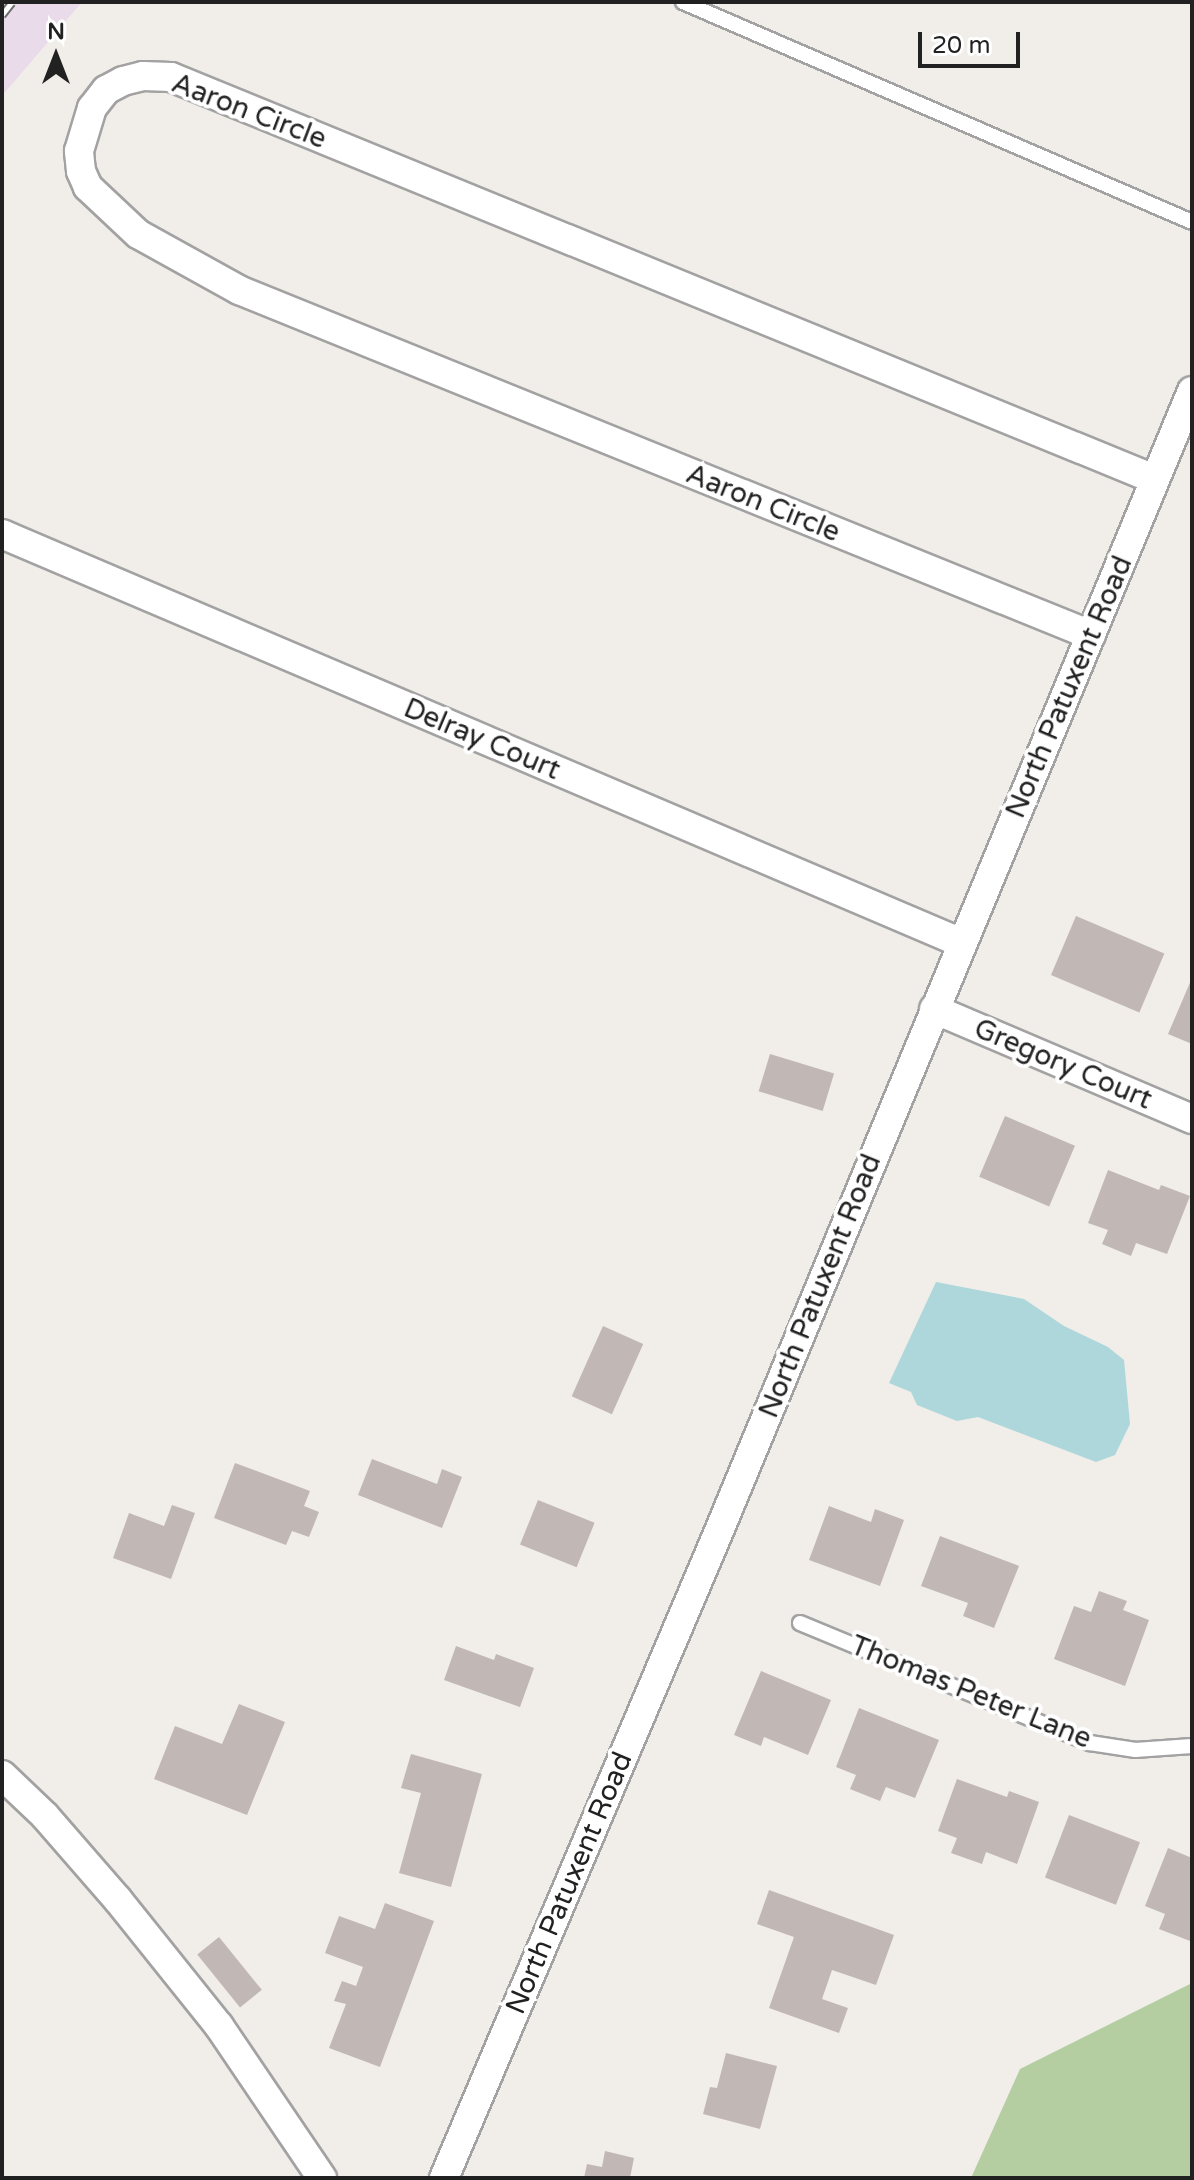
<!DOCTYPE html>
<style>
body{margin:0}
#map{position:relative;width:1194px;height:2180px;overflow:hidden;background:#f1ede9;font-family:"Varela Round",sans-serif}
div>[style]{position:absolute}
.industrial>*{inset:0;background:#e9dbe9}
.forest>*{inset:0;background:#b4cda1}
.water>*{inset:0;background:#add7db}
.building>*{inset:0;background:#c1b8b5;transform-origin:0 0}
.roads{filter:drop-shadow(2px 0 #a2a2a2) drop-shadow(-2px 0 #a2a2a2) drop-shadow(0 2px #a2a2a2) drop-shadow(0 -2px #a2a2a2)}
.service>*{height:14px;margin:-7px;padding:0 7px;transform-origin:7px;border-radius:7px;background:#fff}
.minor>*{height:28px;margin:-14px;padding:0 14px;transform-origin:14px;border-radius:14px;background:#fff}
.rail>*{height:9px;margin-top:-4.5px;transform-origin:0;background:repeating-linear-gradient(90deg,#fff 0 18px,#6f6f6f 0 36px);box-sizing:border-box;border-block:2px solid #6f6f6f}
span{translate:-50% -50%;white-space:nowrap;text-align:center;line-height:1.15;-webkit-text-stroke:8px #fff;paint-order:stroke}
.street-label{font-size:28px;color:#212121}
.frame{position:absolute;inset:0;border:4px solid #212121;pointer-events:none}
.north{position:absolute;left:16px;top:16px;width:80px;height:80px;-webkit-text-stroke:6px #fff;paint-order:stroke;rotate:0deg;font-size:22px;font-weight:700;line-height:32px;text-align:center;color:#212121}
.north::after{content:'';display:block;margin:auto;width:28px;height:36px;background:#212121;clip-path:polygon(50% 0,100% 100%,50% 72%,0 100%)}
.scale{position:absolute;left:918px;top:32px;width:102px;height:36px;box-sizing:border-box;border:4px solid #212121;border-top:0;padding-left:10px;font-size:24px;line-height:28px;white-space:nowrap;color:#212121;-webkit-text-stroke:6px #fff;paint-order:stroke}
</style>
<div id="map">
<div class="industrial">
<i style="clip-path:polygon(2px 2px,82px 2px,2px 96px)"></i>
</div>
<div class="forest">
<i style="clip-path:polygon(1192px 1983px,1192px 2178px,971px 2178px,1020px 2069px)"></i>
</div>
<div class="water">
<i style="clip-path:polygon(936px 1282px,1024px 1299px,1064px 1326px,1108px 1347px,1124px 1360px,1130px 1424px,1115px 1455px,1096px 1462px,978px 1417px,957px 1421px,917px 1405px,911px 1392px,889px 1383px)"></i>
</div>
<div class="building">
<i style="left:1076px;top:916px;width:96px;height:64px;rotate:23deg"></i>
<i style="clip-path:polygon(1192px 978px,1192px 1044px,1168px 1034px)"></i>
<i style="left:770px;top:1054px;width:67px;height:39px;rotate:17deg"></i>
<i style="left:1005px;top:1116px;width:76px;height:66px;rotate:23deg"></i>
<i style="clip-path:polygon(1108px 1170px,1159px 1190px,1161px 1185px,1190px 1196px,1167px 1254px,1136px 1243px,1131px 1256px,1102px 1244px,1108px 1230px,1088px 1223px)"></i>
<i style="left:603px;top:1326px;width:44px;height:77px;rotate:24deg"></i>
<i style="clip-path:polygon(372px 1459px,437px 1484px,442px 1469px,462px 1477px,442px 1528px,358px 1495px)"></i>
<i style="clip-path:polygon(235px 1463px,310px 1491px,304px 1506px,319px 1512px,309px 1537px,292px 1531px,286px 1545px,214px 1518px)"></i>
<i style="left:538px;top:1500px;width:61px;height:48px;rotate:22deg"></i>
<i style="clip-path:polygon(172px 1505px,195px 1513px,171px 1579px,113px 1558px,129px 1513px,164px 1526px)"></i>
<i style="clip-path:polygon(829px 1506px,871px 1522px,875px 1509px,904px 1520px,880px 1586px,809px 1560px)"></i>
<i style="clip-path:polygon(940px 1536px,1019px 1566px,994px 1628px,963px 1616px,968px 1603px,921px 1586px)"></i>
<i style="clip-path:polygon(1099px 1591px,1127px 1601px,1123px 1610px,1149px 1620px,1125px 1686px,1054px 1659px,1074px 1606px,1091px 1612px)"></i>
<i style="clip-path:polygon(456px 1646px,494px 1660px,496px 1654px,534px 1668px,520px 1707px,444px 1680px)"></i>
<i style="clip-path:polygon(761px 1671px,831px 1700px,808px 1755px,764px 1737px,761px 1746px,734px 1735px)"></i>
<i style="clip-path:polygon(239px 1704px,285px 1722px,247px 1815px,154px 1779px,175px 1726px,222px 1744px)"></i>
<i style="clip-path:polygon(859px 1708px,939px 1740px,915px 1798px,886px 1787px,880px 1801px,850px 1789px,856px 1775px,836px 1767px)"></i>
<i style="clip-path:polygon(411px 1754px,482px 1774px,451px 1887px,399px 1873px,421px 1793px,401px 1788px)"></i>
<i style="clip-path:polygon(957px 1779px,1007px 1797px,1009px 1791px,1039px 1802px,1017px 1864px,986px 1852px,982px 1864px,951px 1853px,957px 1838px,938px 1831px)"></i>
<i style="left:1069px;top:1815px;width:76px;height:67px;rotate:21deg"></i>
<i style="clip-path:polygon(1168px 1848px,1192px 1858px,1190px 1941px,1159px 1929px,1165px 1914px,1145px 1906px)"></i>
<i style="clip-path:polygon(769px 1890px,894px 1935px,876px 1985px,832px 1970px,822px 1999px,848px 2008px,839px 2033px,769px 2008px,794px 1937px,757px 1924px)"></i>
<i style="clip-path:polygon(385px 1903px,434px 1921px,380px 2067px,329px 2048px,346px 2004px,334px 2001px,342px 1981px,356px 1986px,363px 1967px,325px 1953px,339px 1916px,375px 1929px)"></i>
<i style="left:219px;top:1937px;width:68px;height:28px;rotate:51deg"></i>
<i style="clip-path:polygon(726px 2053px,777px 2066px,760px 2129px,703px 2114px,710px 2087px,717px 2088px)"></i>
<i style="clip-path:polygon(605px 2151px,634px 2158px,630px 2178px,584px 2178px,587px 2164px,602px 2167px)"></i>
</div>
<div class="roads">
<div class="service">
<i style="left:683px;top:2px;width:555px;rotate:23.37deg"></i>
<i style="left:800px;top:1623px;width:314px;rotate:22.5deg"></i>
<i style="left:1090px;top:1743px;width:46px;rotate:8.8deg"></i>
<i style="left:1135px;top:1750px;width:57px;rotate:-4deg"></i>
</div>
<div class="minor">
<i style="left:2px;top:534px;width:1043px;rotate:23.08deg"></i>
<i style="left:1091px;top:635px;width:919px;rotate:-157.96deg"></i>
<i style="left:239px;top:290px;width:115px;rotate:-151deg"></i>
<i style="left:138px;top:234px;width:69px;rotate:-136.8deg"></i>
<i style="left:88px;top:187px;width:17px;rotate:-114deg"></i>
<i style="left:81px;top:171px;width:20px;rotate:-96deg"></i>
<i style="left:79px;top:151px;width:45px;rotate:-73.2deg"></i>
<i style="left:92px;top:108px;width:23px;rotate:-52deg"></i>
<i style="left:106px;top:90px;width:19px;rotate:-28deg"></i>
<i style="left:123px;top:81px;width:21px;rotate:-14deg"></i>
<i style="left:143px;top:76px;width:28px;rotate:2deg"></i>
<i style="left:171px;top:77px;width:1062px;rotate:22.24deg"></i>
<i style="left:934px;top:1009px;width:280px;rotate:23.1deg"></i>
<i style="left:2px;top:1775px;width:59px;rotate:43.6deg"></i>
<i style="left:45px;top:1816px;width:111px;rotate:49deg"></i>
<i style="left:118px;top:1900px;width:161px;rotate:51.3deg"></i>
<i style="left:219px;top:2026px;width:184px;rotate:55.9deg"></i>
<i style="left:444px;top:2178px;width:703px;rotate:-66.97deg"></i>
<i style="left:719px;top:1531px;width:1234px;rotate:-67.47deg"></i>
</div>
</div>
<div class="rail">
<i style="left:2px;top:15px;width:16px;rotate:-52deg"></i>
</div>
<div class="street-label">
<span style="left:249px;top:111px;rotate:21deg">Aaron Circle</span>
<span style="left:763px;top:503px;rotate:22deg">Aaron Circle</span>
<span style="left:1069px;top:687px;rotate:-67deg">North Patuxent Road</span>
<span style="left:482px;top:739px;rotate:23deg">Delray Court</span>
<span style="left:1063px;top:1064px;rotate:23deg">Gregory Court</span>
<span style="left:820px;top:1286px;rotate:-68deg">North Patuxent Road</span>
<span style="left:971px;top:1692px;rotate:22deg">Thomas Peter Lane</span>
<span style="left:569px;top:1883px;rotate:-67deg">North Patuxent Road</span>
</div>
<div class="frame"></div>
<div class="north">N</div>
<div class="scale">20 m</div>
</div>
